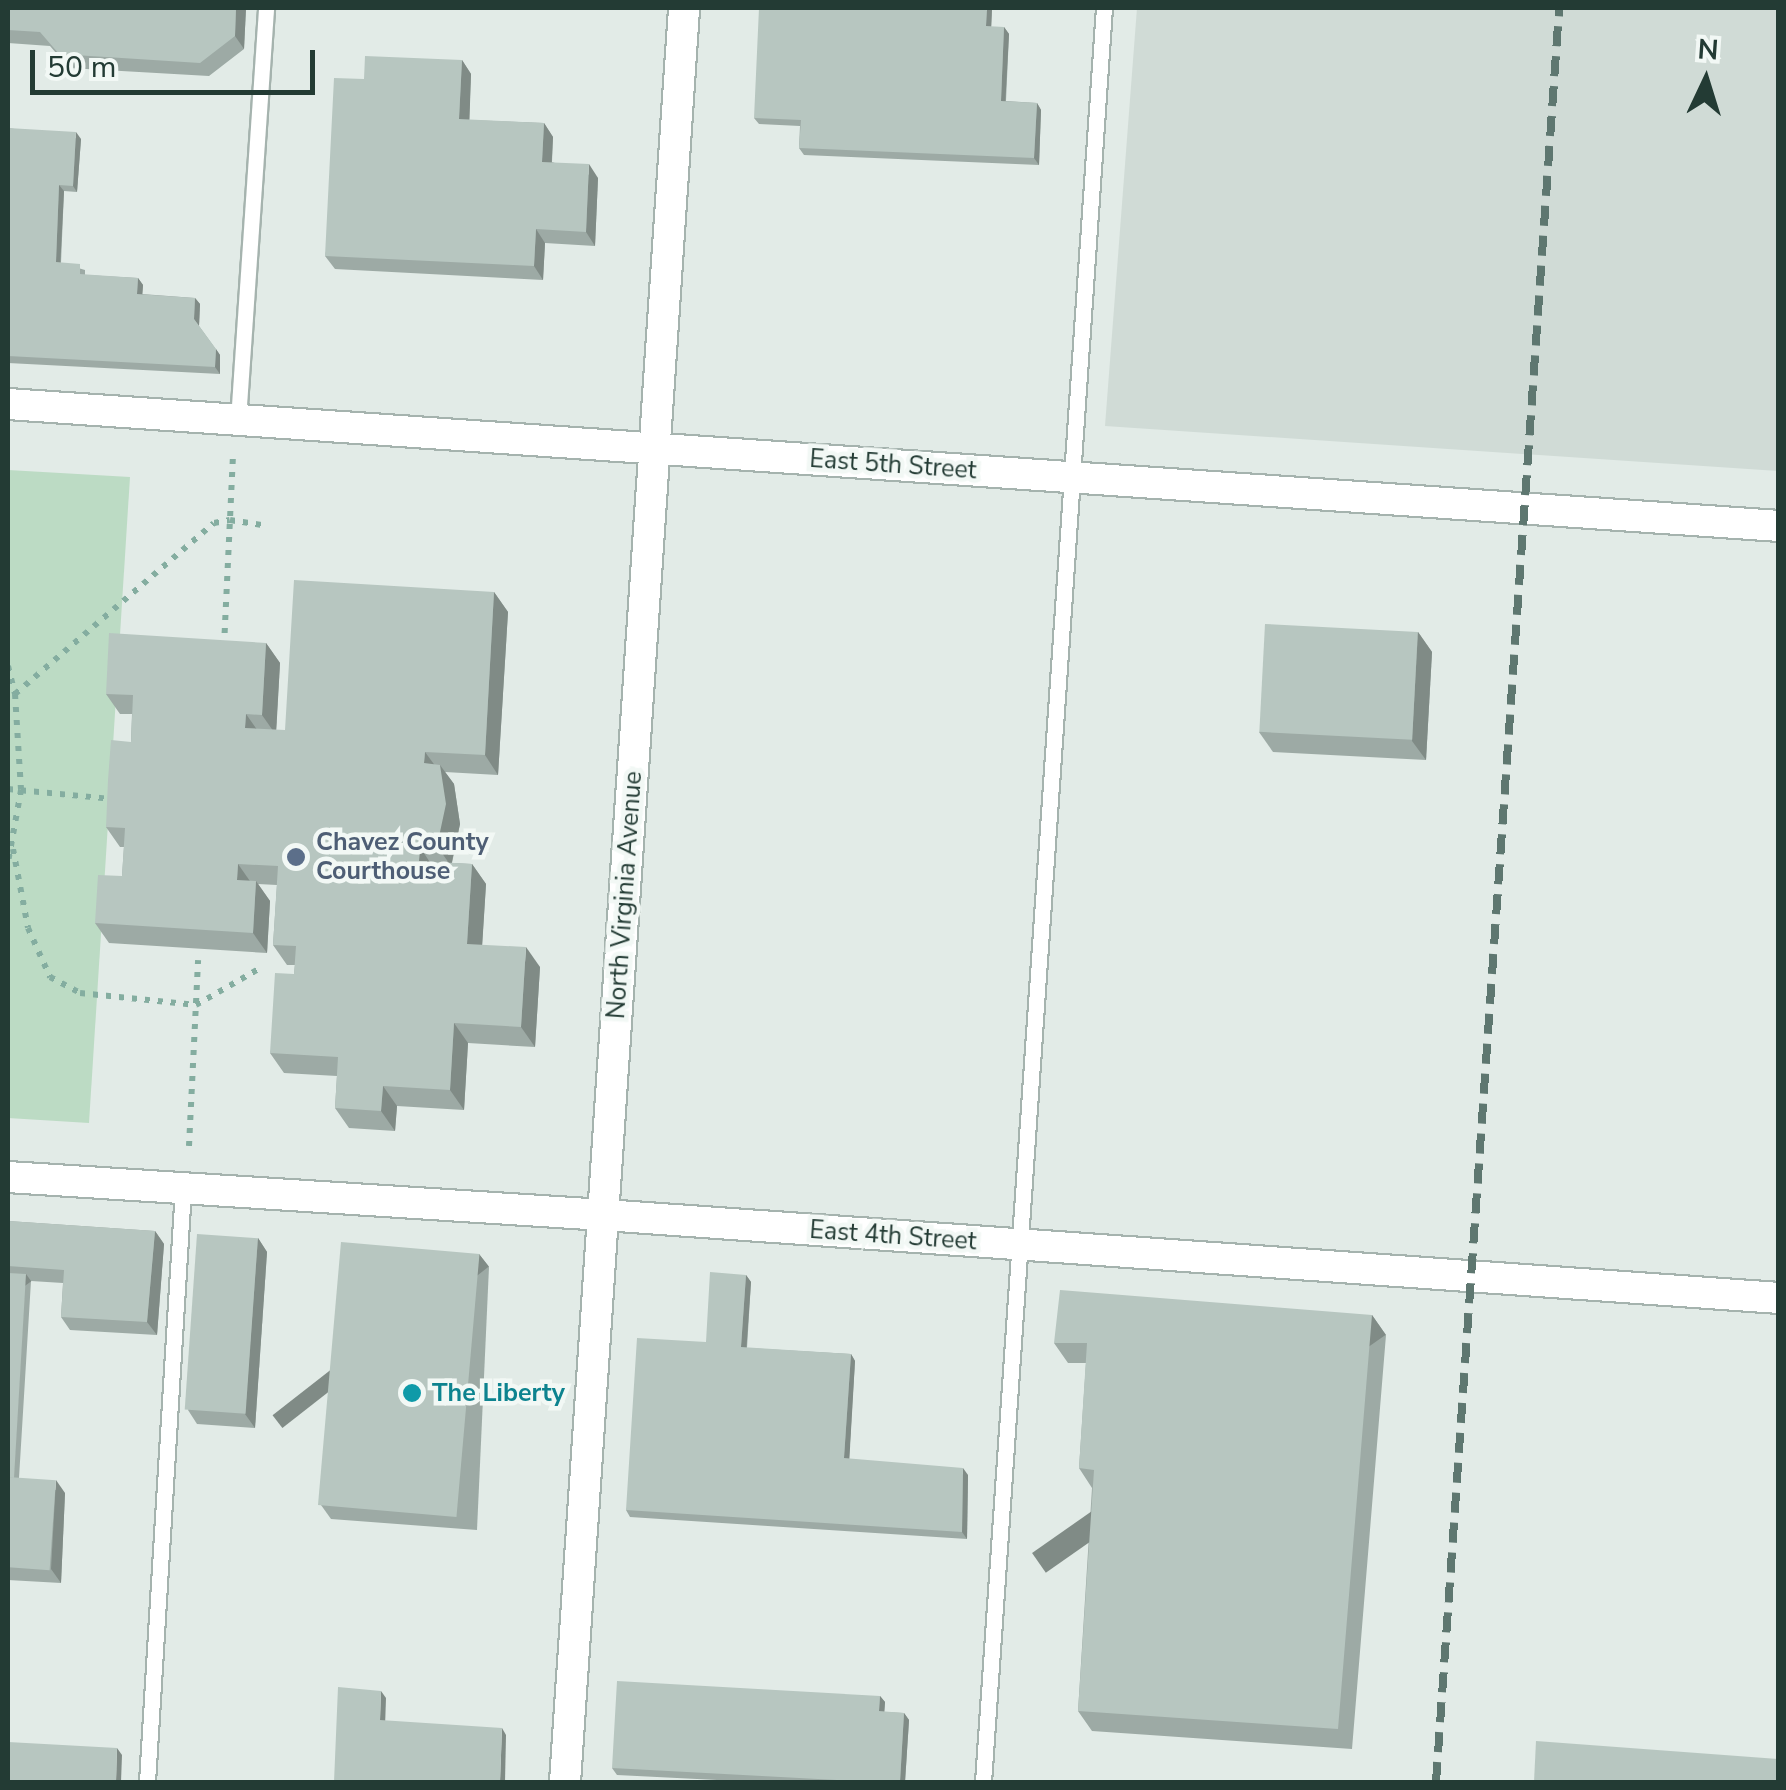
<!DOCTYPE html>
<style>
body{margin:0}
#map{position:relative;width:1786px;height:1790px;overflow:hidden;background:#e2ebe7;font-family:"Nunito Sans",sans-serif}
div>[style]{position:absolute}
.built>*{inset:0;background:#d0dbd6}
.green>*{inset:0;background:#bcdbc4}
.path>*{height:6px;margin-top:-3px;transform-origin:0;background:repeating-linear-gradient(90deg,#84ada0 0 5px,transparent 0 13px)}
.roads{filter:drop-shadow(2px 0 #a5b3ae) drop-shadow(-2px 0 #a5b3ae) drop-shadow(0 2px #a5b3ae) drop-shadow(0 -2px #a5b3ae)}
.lane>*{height:15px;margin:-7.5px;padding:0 7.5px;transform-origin:7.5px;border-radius:7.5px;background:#fff}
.street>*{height:30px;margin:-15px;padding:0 15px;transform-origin:15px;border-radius:15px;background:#fff}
.secondary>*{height:30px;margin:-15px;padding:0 15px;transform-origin:15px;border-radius:15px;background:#fff}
.rail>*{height:8px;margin-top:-4px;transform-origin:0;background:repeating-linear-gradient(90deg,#5e7770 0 20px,transparent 0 30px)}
.wall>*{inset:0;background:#9daaa5}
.shaded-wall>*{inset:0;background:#808b86;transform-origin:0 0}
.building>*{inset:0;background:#b7c6c0;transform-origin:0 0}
.dots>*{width:28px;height:28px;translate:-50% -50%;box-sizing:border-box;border:5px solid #f2f8f5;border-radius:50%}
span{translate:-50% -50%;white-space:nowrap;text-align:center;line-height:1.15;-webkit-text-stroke:9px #f2f8f5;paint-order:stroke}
.street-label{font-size:25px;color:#233b34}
.service-label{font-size:25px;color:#4e5e75;font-weight:700}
.left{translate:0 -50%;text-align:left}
.culture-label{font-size:25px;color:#0d838f;font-weight:700}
.frame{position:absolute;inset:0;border:10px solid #233b34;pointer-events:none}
.north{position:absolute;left:1656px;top:30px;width:100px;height:100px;-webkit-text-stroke:8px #f2f8f5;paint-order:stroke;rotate:4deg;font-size:28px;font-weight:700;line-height:40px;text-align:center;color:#233b34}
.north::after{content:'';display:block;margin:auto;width:35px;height:45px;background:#233b34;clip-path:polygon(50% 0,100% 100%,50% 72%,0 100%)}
.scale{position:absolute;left:30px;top:50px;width:285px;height:45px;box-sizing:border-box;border:5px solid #233b34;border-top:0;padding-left:12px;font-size:30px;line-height:35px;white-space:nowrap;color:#233b34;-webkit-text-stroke:8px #f2f8f5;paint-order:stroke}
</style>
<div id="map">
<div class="built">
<i style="clip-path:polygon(1137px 8px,1778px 8px,1778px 471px,1105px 426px)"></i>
</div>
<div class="green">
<i style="clip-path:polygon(8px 470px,130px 477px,89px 1123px,8px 1118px)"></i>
</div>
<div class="path">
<i style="left:224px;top:646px;width:189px;rotate:-87.3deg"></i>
<i style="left:8px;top:666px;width:29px;rotate:76deg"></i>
<i style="left:15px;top:694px;width:96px;rotate:86.4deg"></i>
<i style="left:21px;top:790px;width:73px;rotate:100.2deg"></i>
<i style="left:15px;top:694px;width:262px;rotate:-40.7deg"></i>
<i style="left:214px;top:523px;width:16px;rotate:-11deg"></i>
<i style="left:230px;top:520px;width:38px;rotate:9deg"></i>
<i style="left:8px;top:789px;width:103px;rotate:5.5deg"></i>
<i style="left:13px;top:849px;width:80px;rotate:79.2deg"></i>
<i style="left:28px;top:928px;width:54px;rotate:65.8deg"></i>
<i style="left:50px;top:977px;width:34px;rotate:28deg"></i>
<i style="left:80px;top:993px;width:117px;rotate:5.9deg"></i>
<i style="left:196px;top:1005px;width:76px;rotate:-29.9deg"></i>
<i style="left:189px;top:1146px;width:186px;rotate:-87.2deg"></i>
</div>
<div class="roads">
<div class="lane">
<i style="left:238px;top:420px;width:413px;rotate:-86.1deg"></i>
<i style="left:147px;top:1782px;width:594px;rotate:-86.53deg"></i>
<i style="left:983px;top:1782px;width:1778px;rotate:-86.1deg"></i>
</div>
<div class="street">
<i style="left:604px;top:1215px;width:1177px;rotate:4.04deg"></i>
</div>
<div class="secondary">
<i style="left:8px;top:404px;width:1774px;rotate:3.94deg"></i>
<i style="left:8px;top:1177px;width:597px;rotate:3.65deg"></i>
<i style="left:565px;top:1782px;width:1778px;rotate:-86.16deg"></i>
</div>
</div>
<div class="rail">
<i style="left:1436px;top:1782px;width:1778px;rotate:-86.03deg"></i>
</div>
<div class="wall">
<i style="clip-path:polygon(8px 8px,246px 8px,244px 49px,209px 76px,69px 68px,50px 46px,8px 43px)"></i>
<i style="clip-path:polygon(992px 8px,991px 27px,1004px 27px,1009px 34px,1006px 101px,1037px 103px,1041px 110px,1039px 165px,804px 155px,799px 148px,800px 126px,759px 124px,754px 118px)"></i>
<i style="clip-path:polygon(462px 60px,471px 74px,469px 120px,544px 123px,553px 137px,552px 162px,598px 178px,595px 246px,545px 243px,543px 280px,335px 269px,325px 256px,364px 79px)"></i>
<i style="clip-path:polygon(8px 128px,81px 139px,77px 192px,64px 191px,61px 263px,85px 270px,85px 275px,138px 278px,143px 285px,142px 294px,195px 298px,200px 304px,199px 326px,220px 355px,220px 374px,8px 363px)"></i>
<i style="clip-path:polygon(494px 592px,508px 612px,498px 775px,445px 772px,454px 784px,460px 824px,452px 863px,472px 864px,486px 884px,482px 945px,540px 967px,535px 1047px,468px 1043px,464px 1110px,397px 1106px,395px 1131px,349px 1128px,335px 1108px,337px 1076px,284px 1073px,270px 1053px,294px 974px,295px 965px,287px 965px,273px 945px,277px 885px,258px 884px,270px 901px,267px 953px,109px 943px,95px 923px,122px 876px,124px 847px,120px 847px,106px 827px,131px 742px,132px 714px,120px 714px,106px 694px,266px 643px,280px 663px,276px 730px,285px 730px)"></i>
<i style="clip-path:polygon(1418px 632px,1432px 652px,1426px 760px,1273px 752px,1259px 732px)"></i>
<i style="clip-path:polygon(8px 1221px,155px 1231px,164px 1244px,157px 1335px,70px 1330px,61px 1317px,63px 1283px,31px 1281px,19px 1478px,65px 1493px,61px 1583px,8px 1580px)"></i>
<i style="clip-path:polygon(258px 1238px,267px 1252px,255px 1428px,197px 1424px,188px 1410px)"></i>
<i style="clip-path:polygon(479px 1254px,489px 1267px,477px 1530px,331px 1519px,321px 1505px)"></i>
<i style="clip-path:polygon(746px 1275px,751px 1282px,747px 1348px,851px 1354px,855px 1361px,849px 1459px,968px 1475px,967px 1539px,630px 1517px,626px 1510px,706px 1342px)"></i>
<i style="clip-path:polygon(1372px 1315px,1386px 1335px,1352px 1749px,1092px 1731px,1078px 1711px,1092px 1488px,1079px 1468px,1086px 1363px,1068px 1363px,1054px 1343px)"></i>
<i style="clip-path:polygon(880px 1696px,885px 1702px,884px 1712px,904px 1713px,909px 1720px,905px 1782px,757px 1782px,617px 1775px,612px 1768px)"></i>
</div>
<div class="shaded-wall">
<i style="clip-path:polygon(236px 8px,246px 8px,244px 49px,235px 36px)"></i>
<i style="clip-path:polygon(987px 8px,992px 8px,991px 33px,986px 26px)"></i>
<i style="clip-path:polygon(1004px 27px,1009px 34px,1005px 108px,1001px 101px)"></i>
<i style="clip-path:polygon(462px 60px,471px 74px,469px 133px,459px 119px)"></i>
<i style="clip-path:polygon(1037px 103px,1041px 110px,1039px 165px,1034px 158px)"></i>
<i style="clip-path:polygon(544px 123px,553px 137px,551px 175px,542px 162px)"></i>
<i style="clip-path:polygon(76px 132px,81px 139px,77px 192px,73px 186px)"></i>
<i style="clip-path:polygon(589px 164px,598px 178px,595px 246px,586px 232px)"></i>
<i style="clip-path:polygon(59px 185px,64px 191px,60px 269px,56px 262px)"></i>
<i style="clip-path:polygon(536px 229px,545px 243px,543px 280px,534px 266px)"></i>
<i style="clip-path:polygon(138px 278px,143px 285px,142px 301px,137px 294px)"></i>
<i style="clip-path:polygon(195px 298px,200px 304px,199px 326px,194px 319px)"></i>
<i style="clip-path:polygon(216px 349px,220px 355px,220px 374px,215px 367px)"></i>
<i style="clip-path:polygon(494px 592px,508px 612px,498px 775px,485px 755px)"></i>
<i style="clip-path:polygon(1418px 632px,1432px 652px,1426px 760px,1412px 741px)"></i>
<i style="clip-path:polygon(266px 643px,280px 663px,276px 735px,262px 715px)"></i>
<i style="clip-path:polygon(246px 714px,260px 734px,245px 728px)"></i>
<i style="clip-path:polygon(425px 752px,439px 771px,424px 763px)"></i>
<i style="clip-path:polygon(440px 765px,454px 784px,460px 824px,451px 866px,437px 846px)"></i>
<i style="clip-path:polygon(420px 847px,433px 867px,419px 861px)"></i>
<i style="clip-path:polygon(238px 864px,252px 884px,237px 880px)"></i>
<i style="clip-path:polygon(472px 864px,486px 884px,481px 964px,467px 944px)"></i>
<i style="clip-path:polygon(256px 881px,270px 901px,267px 953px,253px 933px)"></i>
<i style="clip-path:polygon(526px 947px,540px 967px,535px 1047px,521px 1027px)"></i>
<i style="clip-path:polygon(454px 1023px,468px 1043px,464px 1110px,450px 1090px)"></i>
<i style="clip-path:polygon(383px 1086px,397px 1106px,395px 1131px,381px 1111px)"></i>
<i style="clip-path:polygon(155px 1231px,164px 1244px,157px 1335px,147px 1322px)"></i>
<i style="clip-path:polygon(258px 1238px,267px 1252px,255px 1428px,245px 1414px)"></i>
<i style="left:479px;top:1254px;width:16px;height:262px;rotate:52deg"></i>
<i style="left:26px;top:1274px;width:9px;height:210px;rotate:54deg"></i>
<i style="clip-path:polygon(746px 1275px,751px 1282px,746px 1354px,741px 1347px)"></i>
<i style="left:1372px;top:1315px;width:24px;height:415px;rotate:55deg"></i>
<i style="clip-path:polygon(851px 1354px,855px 1361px,849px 1465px,844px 1458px)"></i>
<i style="clip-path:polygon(963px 1468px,968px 1475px,967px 1539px,962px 1532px)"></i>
<i style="clip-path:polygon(56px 1480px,65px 1493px,61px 1583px,51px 1569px)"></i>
<i style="clip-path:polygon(381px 1691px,386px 1698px,385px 1727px,380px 1720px)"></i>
<i style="clip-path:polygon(880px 1696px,885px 1702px,884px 1718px,879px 1711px)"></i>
<i style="clip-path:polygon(904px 1713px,909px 1720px,905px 1782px,900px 1782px)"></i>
<i style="clip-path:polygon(502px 1728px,506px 1735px,505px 1782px,500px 1782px)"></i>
<i style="clip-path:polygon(117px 1748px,122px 1755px,121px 1782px,116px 1782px)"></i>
</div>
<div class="building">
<i style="clip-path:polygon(8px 8px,236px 8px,235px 36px,200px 63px,59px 54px,40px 32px,8px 30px)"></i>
<i style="clip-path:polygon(759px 8px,987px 8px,986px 26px,1004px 27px,1001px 101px,1037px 103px,1034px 158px,799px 148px,801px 120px,754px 118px)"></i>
<i style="clip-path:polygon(365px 56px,462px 60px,459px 119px,544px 123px,542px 162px,589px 164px,586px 232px,536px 229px,534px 266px,325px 256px,334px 78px,364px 79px)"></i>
<i style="clip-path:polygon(8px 128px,76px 132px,73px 186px,59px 185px,56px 262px,80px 264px,80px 274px,138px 278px,137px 294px,195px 298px,194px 319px,216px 349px,215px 367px,8px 356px)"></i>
<i style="clip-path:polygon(294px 580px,494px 592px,485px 755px,425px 752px,424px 763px,440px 765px,446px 804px,437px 846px,420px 847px,419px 861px,472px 864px,467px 944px,526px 947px,521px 1027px,454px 1023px,450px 1090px,383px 1086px,381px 1111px,335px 1108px,338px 1057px,270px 1053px,275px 973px,294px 974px,296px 946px,273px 945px,278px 866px,238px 864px,237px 880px,256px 881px,253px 933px,95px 923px,98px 875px,122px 876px,125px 828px,106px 827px,108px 780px,111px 740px,131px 742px,133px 695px,106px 694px,109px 633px,266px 643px,262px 715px,246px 714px,245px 728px,285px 730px)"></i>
<i style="left:1265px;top:624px;width:153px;height:108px;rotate:3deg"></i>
<i style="clip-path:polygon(8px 1221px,155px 1231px,147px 1322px,61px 1317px,64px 1270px,8px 1266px)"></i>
<i style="left:197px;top:1234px;width:61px;height:176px;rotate:4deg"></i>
<i style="left:341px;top:1242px;width:139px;height:264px;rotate:5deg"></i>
<i style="clip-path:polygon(710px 1272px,746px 1275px,741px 1347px,851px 1354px,844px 1458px,963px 1468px,962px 1532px,626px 1510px,637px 1338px,706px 1342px)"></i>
<i style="clip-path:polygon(8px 1273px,26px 1274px,14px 1478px,8px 1477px)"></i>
<i style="clip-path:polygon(1060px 1290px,1372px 1315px,1338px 1729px,1078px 1711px,1094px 1470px,1079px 1468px,1087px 1343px,1054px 1343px)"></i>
<i style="left:8px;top:1477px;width:48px;height:90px;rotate:4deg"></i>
<i style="clip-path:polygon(617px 1681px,880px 1696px,879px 1711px,904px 1713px,900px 1782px,873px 1782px,612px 1768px)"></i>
<i style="clip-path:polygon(338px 1687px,381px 1691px,380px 1720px,502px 1728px,500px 1782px,334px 1782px)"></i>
<i style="clip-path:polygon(1536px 1741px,1778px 1759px,1778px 1782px,1534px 1782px)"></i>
<i style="clip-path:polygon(8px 1742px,117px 1748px,116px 1782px,8px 1782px)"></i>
</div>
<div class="dots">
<i style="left:296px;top:857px;background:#5c6f8a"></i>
<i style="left:412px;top:1393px;background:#0f9aa8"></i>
</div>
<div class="street-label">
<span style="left:893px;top:465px;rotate:4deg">East 5th Street</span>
<span style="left:625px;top:895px;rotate:-86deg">North Virginia Avenue</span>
<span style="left:893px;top:1236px;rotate:4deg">East 4th Street</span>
</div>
<div class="service-label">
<span class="left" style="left:316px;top:857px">Chavez County<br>Courthouse</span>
</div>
<div class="culture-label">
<span class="left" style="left:432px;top:1393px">The Liberty</span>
</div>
<div class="frame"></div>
<div class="north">N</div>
<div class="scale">50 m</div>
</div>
